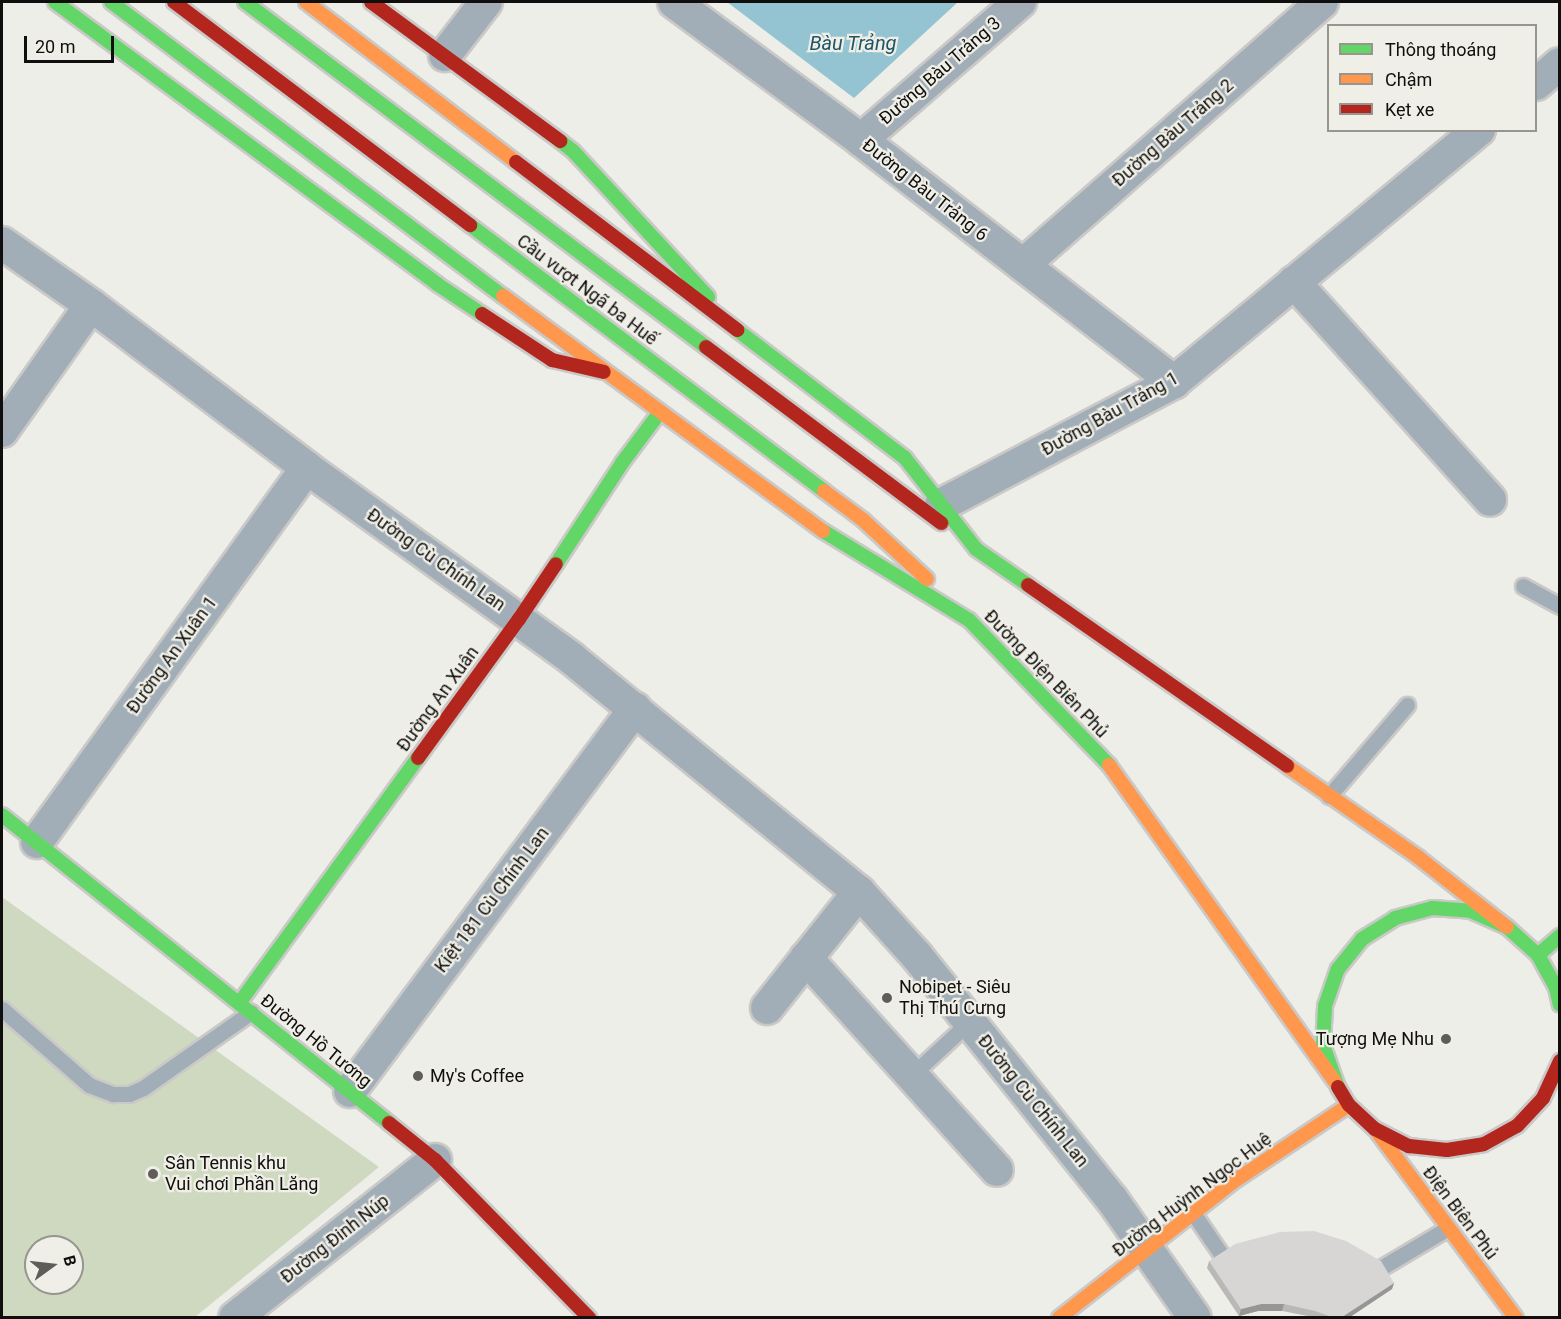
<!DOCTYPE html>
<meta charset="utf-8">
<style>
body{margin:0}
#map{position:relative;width:1561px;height:1319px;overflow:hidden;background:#eeeee9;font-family:Roboto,sans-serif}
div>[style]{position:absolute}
.green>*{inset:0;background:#ced9c0}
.water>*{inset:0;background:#94c3d1}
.roads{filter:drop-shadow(2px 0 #cac9c7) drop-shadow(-2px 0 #cac9c7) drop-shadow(0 2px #cac9c7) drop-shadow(0 -2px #cac9c7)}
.lane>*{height:15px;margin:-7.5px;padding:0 7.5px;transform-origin:7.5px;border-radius:7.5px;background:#a2aeb7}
.street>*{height:32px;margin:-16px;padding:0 16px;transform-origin:16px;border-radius:16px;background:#a2aeb7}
.fast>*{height:14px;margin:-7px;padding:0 7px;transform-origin:7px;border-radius:7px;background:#63d668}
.slow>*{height:14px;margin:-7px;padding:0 7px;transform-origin:7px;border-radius:7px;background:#ff974d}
.jam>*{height:14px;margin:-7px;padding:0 7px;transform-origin:7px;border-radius:7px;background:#b3261e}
.wall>*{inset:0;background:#b9b8b7}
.shaded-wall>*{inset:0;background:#969695}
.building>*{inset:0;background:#d7d6d5}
.dots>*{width:16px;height:16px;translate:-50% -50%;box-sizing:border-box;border:3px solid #f0efe7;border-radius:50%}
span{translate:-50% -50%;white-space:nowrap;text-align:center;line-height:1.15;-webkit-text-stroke:4.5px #f0efe7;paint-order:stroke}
.street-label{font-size:18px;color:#100f0d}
.poi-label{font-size:18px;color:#100f0d}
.left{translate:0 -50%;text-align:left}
.right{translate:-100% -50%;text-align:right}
.water-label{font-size:20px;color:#1f5667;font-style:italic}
.frame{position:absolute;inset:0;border:3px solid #100f0d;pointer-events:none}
.legend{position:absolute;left:1327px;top:24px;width:210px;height:108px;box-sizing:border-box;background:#f0efe7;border:2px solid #969590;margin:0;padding:8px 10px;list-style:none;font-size:18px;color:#100f0d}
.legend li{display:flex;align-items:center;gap:12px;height:30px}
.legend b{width:30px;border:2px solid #969590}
.north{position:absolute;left:24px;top:1235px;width:60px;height:60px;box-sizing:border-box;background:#f0efe7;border:2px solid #969590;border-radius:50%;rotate:75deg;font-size:16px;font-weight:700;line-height:24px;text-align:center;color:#100f0d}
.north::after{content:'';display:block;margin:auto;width:21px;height:27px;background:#5e5d5a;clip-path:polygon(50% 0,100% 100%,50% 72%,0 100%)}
.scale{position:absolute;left:24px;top:36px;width:90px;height:27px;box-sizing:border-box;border:3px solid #100f0d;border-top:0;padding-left:8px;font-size:18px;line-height:21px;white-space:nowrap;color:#100f0d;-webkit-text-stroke:4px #f0efe7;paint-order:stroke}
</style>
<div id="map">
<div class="green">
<i style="clip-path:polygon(evenodd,2px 897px,379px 1167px,195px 1317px,2px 1317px,2px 897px,36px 1247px,72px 1247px,72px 1283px,36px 1283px,36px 1247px)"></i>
</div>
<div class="water">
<i style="clip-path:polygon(727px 2px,958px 2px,854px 98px)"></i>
</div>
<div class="roads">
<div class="lane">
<i style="left:1523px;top:586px;width:42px;rotate:28.4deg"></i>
<i style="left:1329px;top:796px;width:120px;rotate:-49.4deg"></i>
<i style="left:2px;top:1009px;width:116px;rotate:41.1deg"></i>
<i style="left:89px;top:1085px;width:26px;rotate:21deg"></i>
<i style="left:113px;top:1094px;width:16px"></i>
<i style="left:129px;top:1094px;width:15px;rotate:-23deg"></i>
<i style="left:143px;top:1088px;width:132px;rotate:-35.1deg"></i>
<i style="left:913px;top:1074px;width:76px;rotate:-42.9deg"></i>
<i style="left:1193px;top:1213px;width:53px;rotate:55.7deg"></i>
<i style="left:1379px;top:1269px;width:80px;rotate:-30.7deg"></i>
</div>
<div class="street">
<i style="left:674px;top:2px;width:232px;rotate:36.4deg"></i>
<i style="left:861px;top:140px;width:396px;rotate:37.7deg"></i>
<i style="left:445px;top:55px;width:67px;rotate:-52.3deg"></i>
<i style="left:1536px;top:84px;width:31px;rotate:-40deg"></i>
<i style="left:861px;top:140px;width:211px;rotate:-41deg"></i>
<i style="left:2px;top:243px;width:108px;rotate:34.9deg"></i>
<i style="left:91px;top:305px;width:271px;rotate:37deg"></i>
<i style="left:307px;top:468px;width:325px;rotate:35.7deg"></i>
<i style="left:571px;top:658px;width:371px;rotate:39.1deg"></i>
<i style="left:859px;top:892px;width:85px;rotate:47.9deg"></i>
<i style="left:916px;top:955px;width:312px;rotate:51.3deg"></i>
<i style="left:1111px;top:1198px;width:146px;rotate:55deg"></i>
<i style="left:1023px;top:265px;width:398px;rotate:-41.3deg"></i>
<i style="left:1294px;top:282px;width:293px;rotate:48deg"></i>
<i style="left:2px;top:431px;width:154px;rotate:-54.8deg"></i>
<i style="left:941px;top:505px;width:263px;rotate:-27.8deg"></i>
<i style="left:1174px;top:382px;width:396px;rotate:-39.6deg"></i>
<i style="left:37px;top:842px;width:461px;rotate:-54.2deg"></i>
<i style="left:806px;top:958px;width:285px;rotate:48deg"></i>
<i style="left:767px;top:1008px;width:148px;rotate:-51.6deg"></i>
<i style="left:350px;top:1091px;width:477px;rotate:-53.3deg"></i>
<i style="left:235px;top:1318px;width:255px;rotate:-38.3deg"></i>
</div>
<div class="fast">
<i style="left:55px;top:2px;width:475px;rotate:36.4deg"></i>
<i style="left:437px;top:284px;width:54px;rotate:33.7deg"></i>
<i style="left:111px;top:2px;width:490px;rotate:36.9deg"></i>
<i style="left:245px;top:2px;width:576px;rotate:36.81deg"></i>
<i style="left:560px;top:141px;width:16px;rotate:38deg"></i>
<i style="left:573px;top:151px;width:199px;rotate:47.2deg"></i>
<i style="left:470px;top:225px;width:443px;rotate:36.9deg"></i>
<i style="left:737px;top:330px;width:211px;rotate:37.3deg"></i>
<i style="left:905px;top:458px;width:115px;rotate:52deg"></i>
<i style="left:976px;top:549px;width:63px;rotate:34.7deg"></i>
<i style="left:823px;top:531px;width:171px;rotate:31.4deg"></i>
<i style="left:969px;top:620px;width:202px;rotate:46deg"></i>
<i style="left:556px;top:564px;width:121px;rotate:-56.8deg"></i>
<i style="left:622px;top:463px;width:64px;rotate:-53.3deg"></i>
<i style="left:2px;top:815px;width:495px;rotate:38.5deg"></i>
<i style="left:1538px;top:955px;width:29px;rotate:-41deg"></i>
<i style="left:240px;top:1002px;width:302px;rotate:-53.9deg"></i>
<i style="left:1338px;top:1087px;width:45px;rotate:-109.7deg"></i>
<i style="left:1323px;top:1045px;width:39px;rotate:-87deg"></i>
<i style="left:1325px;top:1006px;width:39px;rotate:-71deg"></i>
<i style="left:1338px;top:969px;width:38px;rotate:-51deg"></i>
<i style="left:1362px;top:939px;width:39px;rotate:-32deg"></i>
<i style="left:1395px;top:918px;width:38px;rotate:-15deg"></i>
<i style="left:1432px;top:908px;width:39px;rotate:4deg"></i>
<i style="left:1471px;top:911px;width:39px;rotate:24deg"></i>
<i style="left:1507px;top:927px;width:42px;rotate:42.1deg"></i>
<i style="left:1538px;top:955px;width:38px;rotate:61deg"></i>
<i style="left:1556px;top:988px;width:17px;rotate:77deg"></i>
</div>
<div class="slow">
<i style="left:306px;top:2px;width:264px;rotate:37.3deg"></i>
<i style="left:503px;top:296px;width:397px;rotate:36.3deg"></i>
<i style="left:824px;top:491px;width:49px;rotate:36.6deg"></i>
<i style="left:863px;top:520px;width:87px;rotate:42.7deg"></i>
<i style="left:1109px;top:765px;width:389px;rotate:54.5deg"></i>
<i style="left:1287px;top:766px;width:160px;rotate:34.8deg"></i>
<i style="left:1418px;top:857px;width:113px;rotate:38.2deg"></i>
<i style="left:1378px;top:1133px;width:231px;rotate:53.3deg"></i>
<i style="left:1059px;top:1318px;width:221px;rotate:-38deg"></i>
<i style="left:1233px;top:1182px;width:139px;rotate:-33.6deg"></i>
</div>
<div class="jam">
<i style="left:174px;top:2px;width:371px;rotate:37deg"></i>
<i style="left:371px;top:2px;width:235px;rotate:36.3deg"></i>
<i style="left:516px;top:162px;width:278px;rotate:37.2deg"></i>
<i style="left:482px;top:314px;width:84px;rotate:33.3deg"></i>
<i style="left:552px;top:360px;width:53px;rotate:13deg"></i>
<i style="left:706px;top:347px;width:294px;rotate:36.8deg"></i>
<i style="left:1028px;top:585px;width:316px;rotate:34.9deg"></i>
<i style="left:418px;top:758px;width:172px;rotate:-54deg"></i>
<i style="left:519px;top:619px;width:66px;rotate:-56.1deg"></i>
<i style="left:1338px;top:1087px;width:21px;rotate:59deg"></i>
<i style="left:1349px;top:1105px;width:35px;rotate:43deg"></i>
<i style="left:1375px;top:1129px;width:38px;rotate:27deg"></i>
<i style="left:1409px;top:1146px;width:38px;rotate:6deg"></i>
<i style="left:1447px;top:1150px;width:37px;rotate:-9deg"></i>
<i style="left:1484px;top:1144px;width:38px;rotate:-29deg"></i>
<i style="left:1517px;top:1126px;width:38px;rotate:-47deg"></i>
<i style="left:1543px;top:1098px;width:41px;rotate:-65.3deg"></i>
<i style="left:389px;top:1123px;width:59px;rotate:38.8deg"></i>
<i style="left:435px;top:1160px;width:221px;rotate:45.7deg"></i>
</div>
</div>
<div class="wall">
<i style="clip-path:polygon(1209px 1261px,1394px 1283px,1392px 1289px,1350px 1317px,1313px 1317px,1282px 1311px,1258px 1311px,1239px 1316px,1207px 1268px)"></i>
</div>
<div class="shaded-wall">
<i style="clip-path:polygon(1394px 1283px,1392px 1289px,1350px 1317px,1342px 1317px)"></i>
<i style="clip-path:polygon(1261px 1304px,1284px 1304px,1282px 1311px,1258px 1311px,1239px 1316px,1241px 1309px)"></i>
</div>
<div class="building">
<i style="clip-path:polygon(1314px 1231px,1346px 1241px,1381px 1261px,1394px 1283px,1342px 1317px,1332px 1317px,1315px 1311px,1284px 1304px,1261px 1304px,1241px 1309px,1209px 1261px,1235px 1244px,1280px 1232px)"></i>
</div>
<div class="dots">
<i style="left:887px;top:998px;background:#5e5d5a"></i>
<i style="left:1446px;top:1039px;background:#5e5d5a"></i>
<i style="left:418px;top:1076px;background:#5e5d5a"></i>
<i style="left:153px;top:1174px;background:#5e5d5a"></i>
</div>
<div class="street-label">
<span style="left:940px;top:71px;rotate:-41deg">Đường Bàu Trảng 3</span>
<span style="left:1173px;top:133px;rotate:-41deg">Đường Bàu Trảng 2</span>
<span style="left:925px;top:190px;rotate:38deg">Đường Bàu Trảng 6</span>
<span style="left:587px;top:290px;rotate:37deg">Cầu vượt Ngã ba Huế</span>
<span style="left:1110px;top:414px;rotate:-29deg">Đường Bàu Trảng 1</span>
<span style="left:436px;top:560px;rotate:35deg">Đường Cù Chính Lan</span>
<span style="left:172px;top:655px;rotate:-54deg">Đường An Xuân 1</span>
<span style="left:1046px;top:674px;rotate:46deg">Đường Điện Biên Phủ</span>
<span style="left:438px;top:699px;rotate:-54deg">Đường An Xuân</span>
<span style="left:492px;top:900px;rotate:-53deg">Kiệt 181 Cù Chính Lan</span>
<span style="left:316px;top:1041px;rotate:39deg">Đường Hồ Tương</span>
<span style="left:1033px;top:1101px;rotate:51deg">Đường Cù Chính Lan</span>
<span style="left:1192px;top:1195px;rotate:-37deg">Đường Huỳnh Ngọc Huệ</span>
<span style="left:1460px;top:1213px;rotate:53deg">Điện Biên Phủ</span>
<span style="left:335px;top:1239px;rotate:-38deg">Đường Đinh Núp</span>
</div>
<div class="poi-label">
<span class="left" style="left:899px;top:998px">Nobipet - Siêu<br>Thị Thú Cưng</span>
<span class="right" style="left:1434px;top:1039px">Tượng Mẹ Nhu</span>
<span class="left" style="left:430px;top:1076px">My's Coffee</span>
<span class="left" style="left:165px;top:1174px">Sân Tennis khu<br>Vui chơi Phần Lăng</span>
</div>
<div class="water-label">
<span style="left:853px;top:43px">Bàu Trảng</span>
</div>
<div class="frame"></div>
<ul class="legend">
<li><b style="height:8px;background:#63d668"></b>Thông thoáng</li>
<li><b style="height:8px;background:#ff974d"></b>Chậm</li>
<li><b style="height:8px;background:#b3261e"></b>Kẹt xe</li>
</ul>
<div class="north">B</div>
<div class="scale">20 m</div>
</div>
